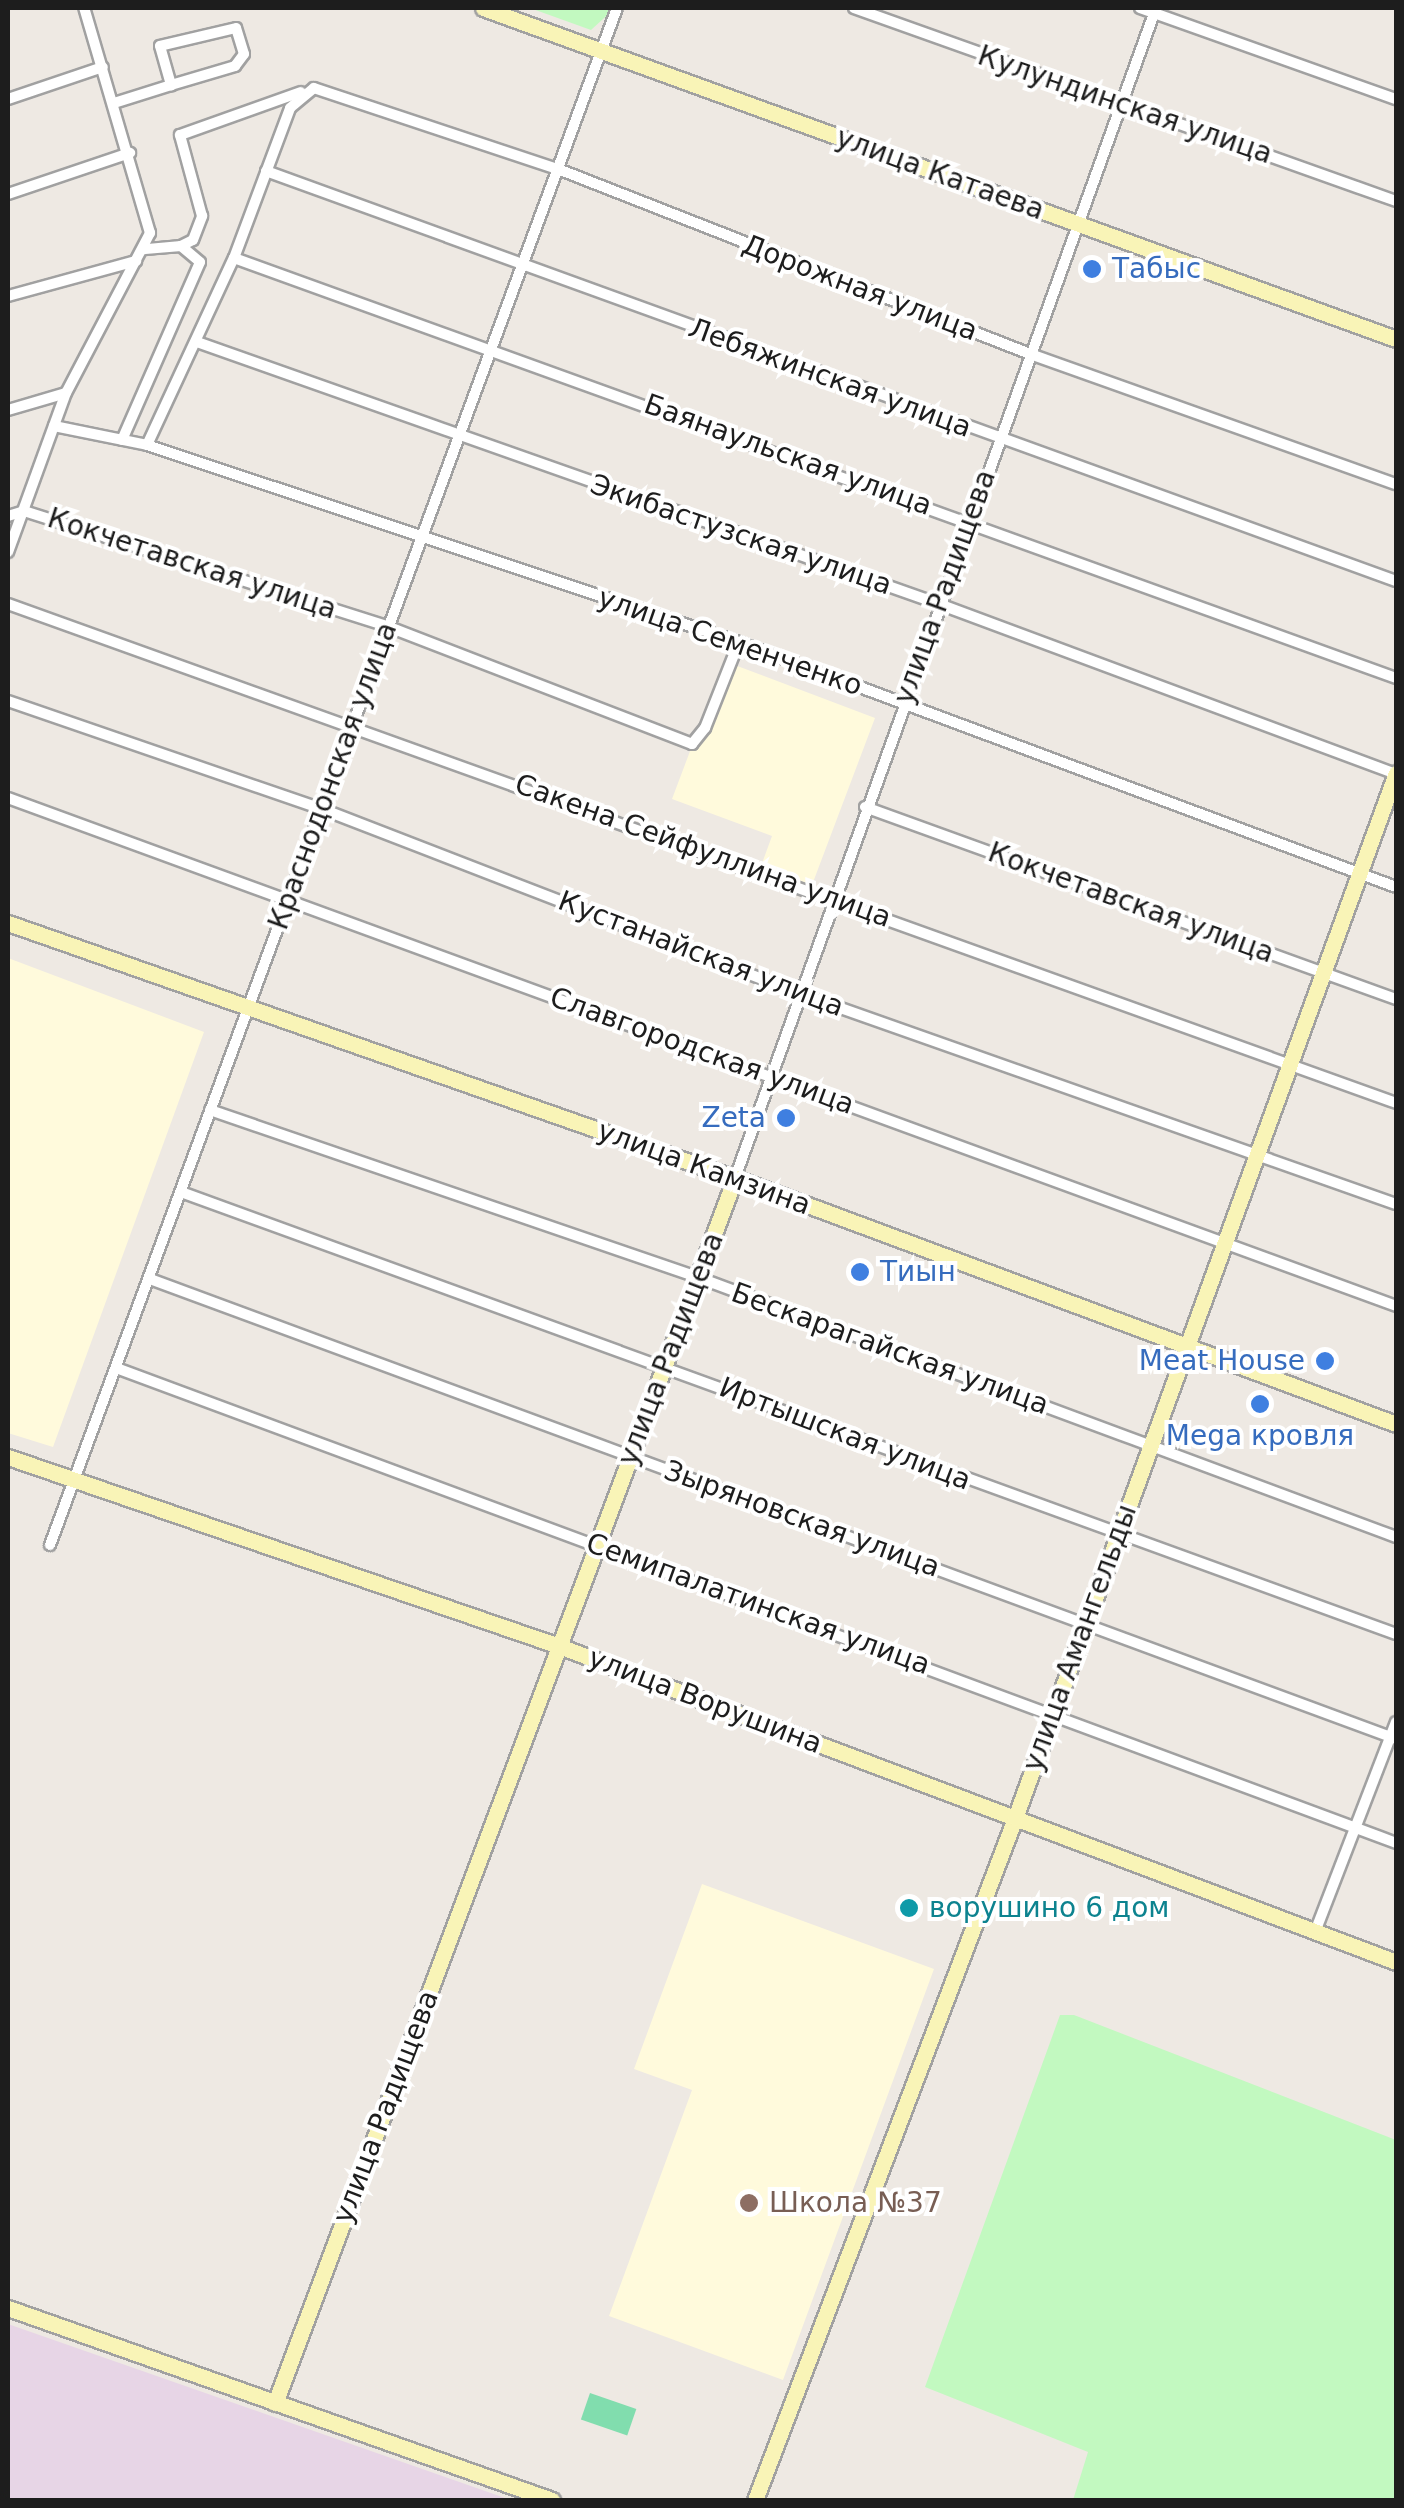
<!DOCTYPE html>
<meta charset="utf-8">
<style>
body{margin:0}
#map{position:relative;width:1404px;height:2508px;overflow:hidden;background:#eee9e3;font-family:"DejaVu Sans",sans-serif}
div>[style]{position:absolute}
.industrial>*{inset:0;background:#e7d5e6}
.education>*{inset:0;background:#fffadc}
.park>*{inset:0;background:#c2f9c0}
.pitch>*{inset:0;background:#81ddae;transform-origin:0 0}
.roads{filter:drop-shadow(2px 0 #a1a1a1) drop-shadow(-2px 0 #a1a1a1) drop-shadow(0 2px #a1a1a1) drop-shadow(0 -2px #a1a1a1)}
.street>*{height:10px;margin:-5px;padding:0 5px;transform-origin:5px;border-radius:5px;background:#fff}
.secondary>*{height:15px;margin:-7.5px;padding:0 7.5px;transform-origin:7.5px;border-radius:7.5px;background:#f9f4b7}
.dots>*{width:28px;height:28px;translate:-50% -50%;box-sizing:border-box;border:5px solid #fff;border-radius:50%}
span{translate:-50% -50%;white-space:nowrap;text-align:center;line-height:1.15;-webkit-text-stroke:8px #fff;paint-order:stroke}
.street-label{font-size:28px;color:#1d1d1d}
.shop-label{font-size:28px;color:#366cbe}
.left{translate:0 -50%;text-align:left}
.right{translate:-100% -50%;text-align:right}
.culture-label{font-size:28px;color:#0d838f}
.education-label{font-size:28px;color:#785e54}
.frame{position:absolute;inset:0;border:10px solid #1d1d1d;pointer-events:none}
</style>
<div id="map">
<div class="industrial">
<i style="clip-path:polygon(8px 2324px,511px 2500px,8px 2500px)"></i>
</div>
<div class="education">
<i style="clip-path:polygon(724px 661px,875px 718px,812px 885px,761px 866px,772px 836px,672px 799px)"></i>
<i style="clip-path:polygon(8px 958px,204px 1032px,53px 1447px,8px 1433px)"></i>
<i style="clip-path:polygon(702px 1884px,934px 1969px,783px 2380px,609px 2316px,692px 2090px,634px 2069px)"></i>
</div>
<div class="park">
<i style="clip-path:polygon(530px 8px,615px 8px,591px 30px)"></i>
<i style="clip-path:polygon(1060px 2015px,1074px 2015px,1396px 2140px,1396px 2500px,1073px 2500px,1088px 2452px,925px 2387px)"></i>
</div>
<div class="pitch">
<i style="left:590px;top:2393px;width:49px;height:28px;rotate:19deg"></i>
</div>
<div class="roads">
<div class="street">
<i style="left:854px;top:8px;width:575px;rotate:19.6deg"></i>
<i style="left:1140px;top:8px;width:272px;rotate:19.6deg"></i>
<i style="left:8px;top:99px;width:100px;rotate:-18.6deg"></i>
<i style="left:114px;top:103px;width:60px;rotate:-17.5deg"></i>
<i style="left:171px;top:85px;width:67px;rotate:-16.5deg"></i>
<i style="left:235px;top:66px;width:15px;rotate:-53deg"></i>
<i style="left:244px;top:54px;width:27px;rotate:-107deg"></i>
<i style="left:236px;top:28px;width:78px;rotate:166.7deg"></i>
<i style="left:160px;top:46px;width:41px;rotate:74.2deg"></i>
<i style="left:266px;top:171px;width:1202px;rotate:19.94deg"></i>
<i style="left:8px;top:194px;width:129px;rotate:-18.6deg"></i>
<i style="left:181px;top:246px;width:13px;rotate:-27deg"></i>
<i style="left:193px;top:240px;width:26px;rotate:-69deg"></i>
<i style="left:202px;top:216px;width:84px;rotate:-105.2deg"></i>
<i style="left:180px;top:135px;width:128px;rotate:-19.6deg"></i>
<i style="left:234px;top:258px;width:1236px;rotate:19.87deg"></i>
<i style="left:8px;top:296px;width:133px;rotate:-15.3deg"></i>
<i style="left:197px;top:342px;width:787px;rotate:19.45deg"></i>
<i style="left:939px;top:604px;width:488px;rotate:20.4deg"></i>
<i style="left:8px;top:410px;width:60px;rotate:-16.3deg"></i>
<i style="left:54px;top:426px;width:95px;rotate:11.5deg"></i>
<i style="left:147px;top:445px;width:624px;rotate:18.41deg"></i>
<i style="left:739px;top:642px;width:701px;rotate:20.45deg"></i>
<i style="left:122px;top:440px;width:194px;rotate:-66.3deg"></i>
<i style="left:200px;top:262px;width:25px;rotate:-140deg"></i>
<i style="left:181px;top:246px;width:36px;rotate:175deg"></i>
<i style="left:147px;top:445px;width:206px;rotate:-65.1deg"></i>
<i style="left:234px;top:258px;width:160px;rotate:-69.5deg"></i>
<i style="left:290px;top:108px;width:31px;rotate:-40deg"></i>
<i style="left:314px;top:88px;width:257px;rotate:18.4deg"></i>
<i style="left:558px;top:169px;width:507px;rotate:21.4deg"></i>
<i style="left:1030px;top:354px;width:388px;rotate:19.6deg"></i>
<i style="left:8px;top:516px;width:17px;rotate:-17deg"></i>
<i style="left:24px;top:511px;width:383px;rotate:17.6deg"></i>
<i style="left:389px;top:627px;width:325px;rotate:21.1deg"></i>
<i style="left:692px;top:744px;width:21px;rotate:-51deg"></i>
<i style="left:705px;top:728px;width:92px;rotate:-68.4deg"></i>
<i style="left:8px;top:552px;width:169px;rotate:-70deg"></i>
<i style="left:66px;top:393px;width:181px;rotate:-62.3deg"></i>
<i style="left:150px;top:233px;width:234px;rotate:-106.3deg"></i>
<i style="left:8px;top:604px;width:1475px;rotate:19.77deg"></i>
<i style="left:8px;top:701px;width:332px;rotate:19deg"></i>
<i style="left:322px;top:809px;width:510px;rotate:21.13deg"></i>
<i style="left:798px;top:993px;width:634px;rotate:19.44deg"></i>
<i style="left:8px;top:798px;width:1478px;rotate:20.1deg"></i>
<i style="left:865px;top:807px;width:565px;rotate:19.88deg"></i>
<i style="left:210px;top:1110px;width:515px;rotate:18.93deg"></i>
<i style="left:697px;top:1277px;width:746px;rotate:20.4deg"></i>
<i style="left:735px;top:1178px;width:1243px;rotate:-70.21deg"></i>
<i style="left:181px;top:1192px;width:1293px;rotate:19.99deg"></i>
<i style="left:150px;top:1279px;width:1328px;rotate:20.26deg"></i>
<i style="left:119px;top:1369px;width:1362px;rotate:20.36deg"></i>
<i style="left:50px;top:1545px;width:1638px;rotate:-69.75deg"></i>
<i style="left:1315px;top:1932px;width:225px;rotate:-68.9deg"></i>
</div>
<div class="secondary">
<i style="left:483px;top:8px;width:971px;rotate:19.93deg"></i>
<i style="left:8px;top:923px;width:770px;rotate:19.33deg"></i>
<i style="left:735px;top:1178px;width:705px;rotate:20.41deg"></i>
<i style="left:8px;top:1457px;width:583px;rotate:18.93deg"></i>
<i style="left:559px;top:1646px;width:895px;rotate:20.68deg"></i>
<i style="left:8px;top:2308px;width:577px;rotate:19.44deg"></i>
<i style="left:275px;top:2403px;width:1309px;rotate:-69.42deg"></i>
<i style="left:755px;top:2500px;width:730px;rotate:-69.13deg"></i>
<i style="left:1015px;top:1818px;width:1112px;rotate:-69.97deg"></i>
</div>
</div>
<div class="dots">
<i style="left:1092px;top:269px;background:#3f7fe0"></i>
<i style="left:786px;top:1118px;background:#3f7fe0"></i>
<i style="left:860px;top:1272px;background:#3f7fe0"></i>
<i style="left:1325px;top:1361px;background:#3f7fe0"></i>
<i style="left:1260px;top:1404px;background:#3f7fe0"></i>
<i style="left:909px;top:1908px;background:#0f9aa8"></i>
<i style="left:749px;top:2203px;background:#8d6e63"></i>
</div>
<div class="street-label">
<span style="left:1125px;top:105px;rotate:19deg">Кулундинская улица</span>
<span style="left:940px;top:174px;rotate:20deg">улица Катаева</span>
<span style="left:860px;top:288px;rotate:21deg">Дорожная улица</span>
<span style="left:830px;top:378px;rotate:20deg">Лебяжинская улица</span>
<span style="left:788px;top:455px;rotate:20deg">Баянаульская улица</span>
<span style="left:741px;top:535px;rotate:19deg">Экибастузская улица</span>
<span style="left:192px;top:564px;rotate:18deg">Кокчетавская улица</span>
<span style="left:945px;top:587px;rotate:-70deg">улица Радищева</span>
<span style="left:730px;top:642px;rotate:19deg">улица Семенченко</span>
<span style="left:333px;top:776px;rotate:-70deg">Краснодонская улица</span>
<span style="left:703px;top:851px;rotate:20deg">Сакена Сейфуллина улица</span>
<span style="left:1131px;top:903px;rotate:20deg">Кокчетавская улица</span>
<span style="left:701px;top:954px;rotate:21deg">Кустанайская улица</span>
<span style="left:702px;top:1051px;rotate:20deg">Славгородская улица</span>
<span style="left:704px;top:1168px;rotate:20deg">улица Камзина</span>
<span style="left:671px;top:1349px;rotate:-69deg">улица Радищева</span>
<span style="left:890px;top:1349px;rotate:20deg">Бескарагайская улица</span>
<span style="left:845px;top:1434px;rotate:21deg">Иртышская улица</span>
<span style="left:802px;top:1519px;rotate:20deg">Зыряновская улица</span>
<span style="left:758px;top:1604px;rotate:20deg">Семипалатинская улица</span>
<span style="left:1080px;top:1638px;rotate:-70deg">улица Амангельды</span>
<span style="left:705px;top:1701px;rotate:21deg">улица Ворушина</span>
<span style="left:386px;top:2107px;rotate:-69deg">улица Радищева</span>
</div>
<div class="shop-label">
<span class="left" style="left:1112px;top:269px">Табыс</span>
<span class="right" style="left:766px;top:1118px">Zeta</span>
<span class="left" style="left:880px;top:1272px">Тиын</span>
<span class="right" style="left:1305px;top:1361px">Meat House</span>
<span style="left:1260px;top:1436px">Mega кровля</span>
</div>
<div class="culture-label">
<span class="left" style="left:929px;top:1908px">ворушино 6 дом</span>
</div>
<div class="education-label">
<span class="left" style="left:769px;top:2203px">Школа №37</span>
</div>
<div class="frame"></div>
</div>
